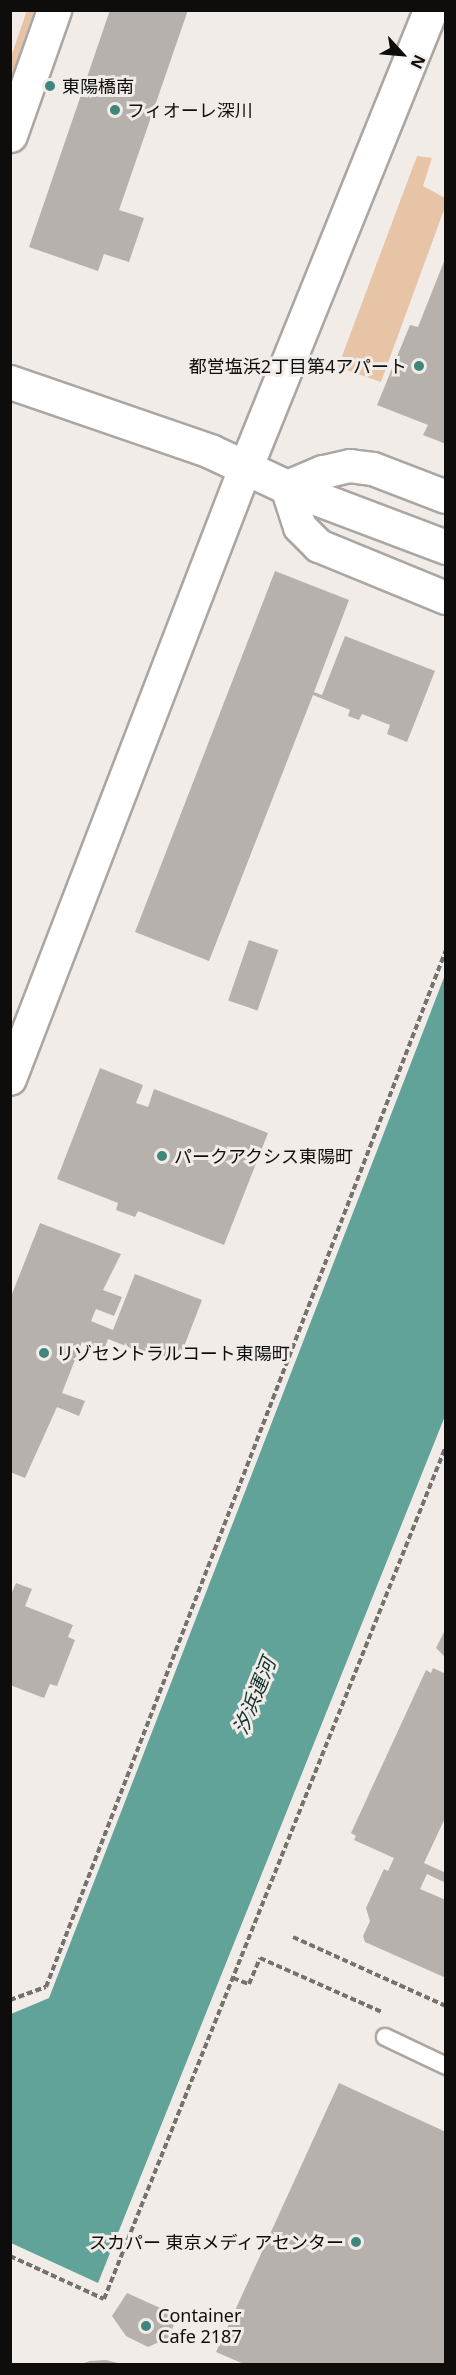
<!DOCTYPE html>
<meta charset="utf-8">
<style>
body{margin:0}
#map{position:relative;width:456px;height:2375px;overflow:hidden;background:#f2ece8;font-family:"Noto Sans","Noto Sans JP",sans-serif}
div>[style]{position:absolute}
.green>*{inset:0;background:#e6c4a5}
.water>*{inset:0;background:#61a299}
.building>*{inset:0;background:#b6b1ad;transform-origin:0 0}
.path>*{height:4px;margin-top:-2px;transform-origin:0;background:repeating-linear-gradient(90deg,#75716f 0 6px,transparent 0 9px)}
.roads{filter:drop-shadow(2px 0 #aba6a2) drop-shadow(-2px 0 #aba6a2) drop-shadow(0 2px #aba6a2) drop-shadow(0 -2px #aba6a2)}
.service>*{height:16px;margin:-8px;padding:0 8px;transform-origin:8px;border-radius:8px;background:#fff}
.minor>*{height:32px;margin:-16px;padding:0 16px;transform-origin:16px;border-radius:16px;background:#fff}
.tertiary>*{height:33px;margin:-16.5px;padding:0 16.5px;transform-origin:16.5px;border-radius:16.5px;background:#fff}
.dots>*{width:16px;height:16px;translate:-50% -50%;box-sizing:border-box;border:3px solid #f2ece8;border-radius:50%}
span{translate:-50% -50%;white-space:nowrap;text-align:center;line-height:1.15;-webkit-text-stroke:6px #f2ece8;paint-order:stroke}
.poi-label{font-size:18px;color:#0f0d0c}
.left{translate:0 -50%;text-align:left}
.right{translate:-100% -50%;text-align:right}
.water-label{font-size:20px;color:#0e2f2c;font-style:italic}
.frame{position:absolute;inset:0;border:12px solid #0f0d0c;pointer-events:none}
.north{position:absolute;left:372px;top:24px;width:60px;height:60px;-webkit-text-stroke:4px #f2ece8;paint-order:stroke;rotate:116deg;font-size:16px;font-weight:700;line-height:24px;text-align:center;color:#0f0d0c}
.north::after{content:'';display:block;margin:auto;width:21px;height:27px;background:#0f0d0c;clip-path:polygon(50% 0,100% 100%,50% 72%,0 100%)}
</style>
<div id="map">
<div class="green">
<i style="clip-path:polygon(27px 10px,34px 11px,11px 79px,11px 57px)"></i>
<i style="clip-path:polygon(417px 156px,432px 158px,423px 186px,445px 198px,445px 207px,381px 382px,338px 367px)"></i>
</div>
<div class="water">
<i style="clip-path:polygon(445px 975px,445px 1416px,98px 2283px,11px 2243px,11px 2014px,49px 1998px)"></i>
</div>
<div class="building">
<i style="clip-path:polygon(110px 10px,188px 10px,119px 210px,144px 218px,129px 262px,104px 254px,98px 271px,29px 247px)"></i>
<i style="clip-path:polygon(445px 259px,446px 259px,446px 444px,423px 435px,428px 425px,377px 405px,410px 325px,418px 327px)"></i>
<i style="clip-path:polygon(275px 571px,349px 600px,314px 692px,322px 695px,345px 636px,435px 671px,407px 742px,387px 734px,390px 725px,362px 714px,359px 720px,348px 716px,350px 710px,313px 695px,209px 961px,135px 932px)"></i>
<i style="left:249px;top:940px;width:31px;height:64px;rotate:19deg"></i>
<i style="clip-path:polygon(100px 1068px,143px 1085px,136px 1103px,148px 1107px,154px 1089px,268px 1133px,224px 1245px,138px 1211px,135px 1217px,116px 1210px,118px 1203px,57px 1179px)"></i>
<i style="clip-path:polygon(40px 1223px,121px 1254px,103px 1290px,122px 1297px,114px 1316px,96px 1309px,91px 1321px,113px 1330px,135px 1274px,202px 1300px,180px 1357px,174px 1361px,163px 1356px,161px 1360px,108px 1339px,104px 1350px,82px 1342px,62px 1393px,85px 1401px,79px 1416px,57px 1407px,25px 1478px,10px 1472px,10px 1299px)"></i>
<i style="clip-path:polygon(16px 1583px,32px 1589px,25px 1606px,73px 1625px,68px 1637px,75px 1640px,57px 1686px,50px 1684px,44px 1698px,10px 1685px,10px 1597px)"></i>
<i style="clip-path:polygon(446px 1628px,446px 1658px,436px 1648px)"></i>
<i style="clip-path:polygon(433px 1668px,446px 1674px,446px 1816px,424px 1863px,446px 1873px,446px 1883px,427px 1874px,420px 1889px,446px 1900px,446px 1978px,365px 1942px,363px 1936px,370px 1921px,366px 1908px,384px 1869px,388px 1871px,394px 1858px,354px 1840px,356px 1836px,351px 1833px,426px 1670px,431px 1673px)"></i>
<i style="clip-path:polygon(339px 2083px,446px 2132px,446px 2364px,244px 2364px,216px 2352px)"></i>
<i style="clip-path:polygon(127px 2293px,178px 2316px,168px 2338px,148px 2347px,126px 2336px,112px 2316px)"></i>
<i style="clip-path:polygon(106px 2360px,122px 2364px,81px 2364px,90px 2361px)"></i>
</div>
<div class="path">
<i style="left:293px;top:1937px;width:168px;rotate:24.3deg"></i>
<i style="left:233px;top:1978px;width:17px;rotate:21deg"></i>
<i style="left:249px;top:1984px;width:28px;rotate:-67deg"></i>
<i style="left:260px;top:1958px;width:133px;rotate:23.9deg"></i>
<i style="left:10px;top:2000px;width:38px;rotate:-20deg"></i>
<i style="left:46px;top:1987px;width:1111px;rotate:-68.91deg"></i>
<i style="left:10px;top:2256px;width:103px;rotate:24.6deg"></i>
<i style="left:104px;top:2299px;width:919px;rotate:-68.15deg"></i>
</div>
<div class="roads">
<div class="service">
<i style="left:385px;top:2037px;width:68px;rotate:25.4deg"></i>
</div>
<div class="minor">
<i style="left:446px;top:497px;width:78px;rotate:-159deg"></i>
<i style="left:373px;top:469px;width:23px;rotate:-173deg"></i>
<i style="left:350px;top:466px;width:28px;rotate:167deg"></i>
<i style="left:323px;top:472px;width:39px;rotate:157deg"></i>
<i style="left:287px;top:487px;width:42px;rotate:72deg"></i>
<i style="left:300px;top:527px;width:27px;rotate:45deg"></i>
<i style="left:319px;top:546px;width:137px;rotate:22.3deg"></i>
<i style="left:10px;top:1079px;width:657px;rotate:-68.94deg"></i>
</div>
<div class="tertiary">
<i style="left:10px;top:135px;width:133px;rotate:-70.6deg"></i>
<i style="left:10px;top:382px;width:212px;rotate:19deg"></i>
<i style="left:210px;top:451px;width:85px;rotate:25.1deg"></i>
<i style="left:287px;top:487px;width:170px;rotate:20.7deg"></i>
<i style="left:246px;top:466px;width:492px;rotate:-68deg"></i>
</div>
</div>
<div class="dots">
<i style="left:50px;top:86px;background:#40867d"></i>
<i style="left:115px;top:110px;background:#40867d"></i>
<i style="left:419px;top:366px;background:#40867d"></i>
<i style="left:162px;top:1156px;background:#40867d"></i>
<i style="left:44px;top:1353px;background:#40867d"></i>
<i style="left:356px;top:2242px;background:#40867d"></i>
<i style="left:146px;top:2326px;background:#40867d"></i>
</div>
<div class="poi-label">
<span class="left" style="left:62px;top:86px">東陽橋南</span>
<span class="left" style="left:127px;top:110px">フィオーレ深川</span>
<span class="right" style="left:407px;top:366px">都営塩浜2丁目第4アパート</span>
<span class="left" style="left:174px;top:1156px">パークアクシス東陽町</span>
<span class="left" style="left:56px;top:1353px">リゾセントラルコート東陽町</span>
<span class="right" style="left:344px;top:2242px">スカパー 東京メディアセンター</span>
<span class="left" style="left:158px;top:2326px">Container<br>Cafe 2187</span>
</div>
<div class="water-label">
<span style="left:254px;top:1696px;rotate:-68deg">汐浜運河</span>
</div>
<div class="frame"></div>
<div class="north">N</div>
</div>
